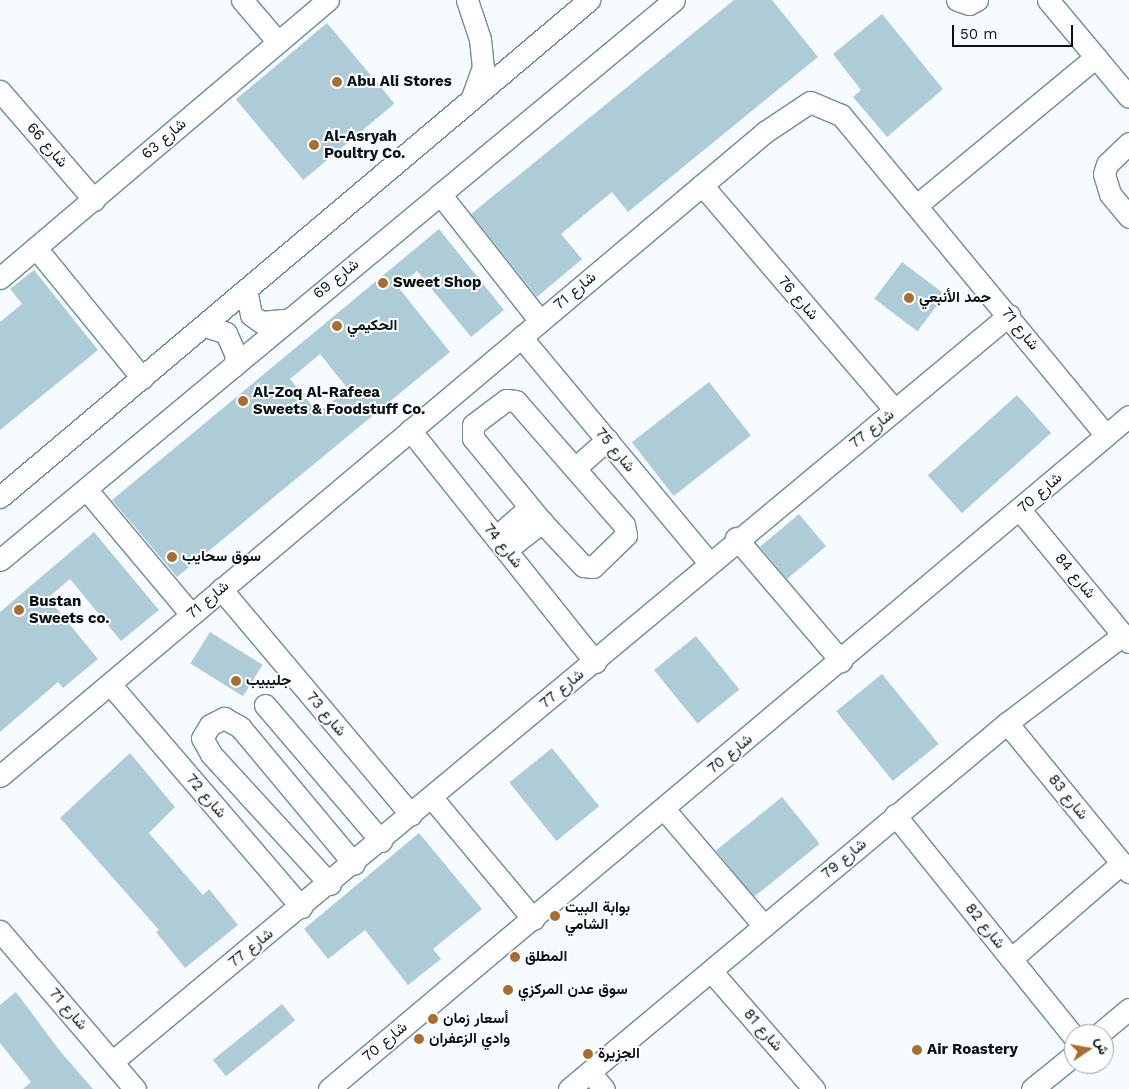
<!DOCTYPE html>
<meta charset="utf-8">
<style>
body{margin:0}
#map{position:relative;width:1129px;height:1089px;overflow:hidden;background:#f5fbfe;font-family:"Work Sans",Vazirmatn,sans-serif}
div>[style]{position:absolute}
.building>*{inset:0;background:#aeccd8;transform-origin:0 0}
.roads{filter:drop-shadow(1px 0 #6f8c98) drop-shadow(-1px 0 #6f8c98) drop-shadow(0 1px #6f8c98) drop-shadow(0 -1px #6f8c98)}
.minor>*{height:21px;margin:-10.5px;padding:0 10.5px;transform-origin:10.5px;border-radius:10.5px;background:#fff}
.dots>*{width:14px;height:14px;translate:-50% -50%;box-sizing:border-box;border:2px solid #fff;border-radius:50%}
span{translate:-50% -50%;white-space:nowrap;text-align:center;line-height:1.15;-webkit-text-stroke:4px #fff;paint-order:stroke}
.poi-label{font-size:15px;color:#081317;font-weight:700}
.left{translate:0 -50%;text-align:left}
.street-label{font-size:15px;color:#081317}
.north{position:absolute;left:1064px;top:1024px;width:50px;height:50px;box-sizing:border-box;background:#fff;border:1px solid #9ca1a2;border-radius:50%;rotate:78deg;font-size:14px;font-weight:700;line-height:20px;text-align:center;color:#081317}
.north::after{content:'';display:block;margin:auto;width:18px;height:22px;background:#a96d30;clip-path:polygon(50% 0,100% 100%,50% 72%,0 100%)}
.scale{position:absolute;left:952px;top:25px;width:121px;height:22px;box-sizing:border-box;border:2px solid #081317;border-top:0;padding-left:6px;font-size:15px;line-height:18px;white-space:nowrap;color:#081317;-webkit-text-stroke:4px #fff;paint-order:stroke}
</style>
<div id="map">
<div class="building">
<i style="clip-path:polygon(734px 0,772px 0,818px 57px,628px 212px,612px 192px,561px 234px,582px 259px,537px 297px,471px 214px)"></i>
<i style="clip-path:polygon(882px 14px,943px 89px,887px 137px,853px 97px,861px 90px,833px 54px)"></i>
<i style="left:327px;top:23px;width:105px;height:119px;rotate:50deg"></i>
<i style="clip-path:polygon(evenodd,439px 229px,504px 310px,471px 337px,417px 271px,398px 287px,450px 352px,177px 577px,112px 500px,439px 229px,320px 354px,348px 389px,318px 413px,290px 379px,320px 354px)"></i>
<i style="left:902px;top:262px;width:54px;height:46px;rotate:37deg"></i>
<i style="clip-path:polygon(34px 270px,98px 350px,0 430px,0 322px,22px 304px,10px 289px)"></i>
<i style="left:709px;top:382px;width:68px;height:98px;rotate:52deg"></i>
<i style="left:1017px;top:395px;width:51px;height:120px;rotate:48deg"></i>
<i style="left:799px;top:514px;width:42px;height:51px;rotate:50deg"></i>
<i style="clip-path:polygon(94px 532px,159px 610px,121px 641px,70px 579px,48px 598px,98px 659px,63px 688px,58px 682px,0 732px,0 612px)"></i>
<i style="left:210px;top:632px;width:62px;height:37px;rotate:32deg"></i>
<i style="left:696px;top:636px;width:69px;height:54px;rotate:51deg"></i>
<i style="left:882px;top:674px;width:90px;height:59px;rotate:51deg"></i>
<i style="left:552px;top:748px;width:75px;height:55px;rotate:51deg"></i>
<i style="clip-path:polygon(130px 753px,175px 807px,149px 833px,203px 895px,209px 889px,238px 925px,185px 968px,156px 932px,159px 930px,60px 818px)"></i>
<i style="left:782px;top:797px;width:60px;height:85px;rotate:51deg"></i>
<i style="clip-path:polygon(419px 833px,482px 909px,433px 949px,441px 959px,408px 985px,365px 930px,328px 959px,304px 929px)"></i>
<i style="clip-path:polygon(16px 992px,60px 1051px,93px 1089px,23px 1089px,31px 1082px,0 1043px,0 1005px)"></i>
<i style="left:282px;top:1004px;width:21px;height:89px;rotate:51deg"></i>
</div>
<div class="roads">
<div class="minor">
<i style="left:242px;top:0;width:55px;rotate:49.4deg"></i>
<i style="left:467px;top:0;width:41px;rotate:71.6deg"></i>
<i style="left:480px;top:39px;width:28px;rotate:84deg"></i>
<i style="left:483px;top:67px;width:33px;rotate:110deg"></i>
<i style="left:957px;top:0;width:13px;rotate:18deg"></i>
<i style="left:969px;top:4px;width:9px;rotate:-27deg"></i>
<i style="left:1048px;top:0;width:126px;rotate:50.1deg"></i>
<i style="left:0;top:91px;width:144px;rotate:49.2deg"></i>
<i style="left:1129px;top:143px;width:30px;rotate:136deg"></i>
<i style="left:1107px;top:164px;width:10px;rotate:107deg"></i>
<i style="left:1104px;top:174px;width:21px;rotate:73deg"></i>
<i style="left:1110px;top:194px;width:30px;rotate:50deg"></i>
<i style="left:702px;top:185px;width:296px;rotate:49.4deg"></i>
<i style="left:440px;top:194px;width:162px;rotate:51.8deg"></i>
<i style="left:917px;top:205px;width:232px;rotate:-39.6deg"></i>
<i style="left:36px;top:248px;width:168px;rotate:50.8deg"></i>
<i style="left:0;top:278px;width:430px;rotate:-40.3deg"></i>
<i style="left:246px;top:289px;width:26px;rotate:79deg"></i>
<i style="left:251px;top:315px;width:12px;rotate:35deg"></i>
<i style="left:261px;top:322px;width:25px;rotate:-5deg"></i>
<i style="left:205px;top:326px;width:22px;rotate:18deg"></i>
<i style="left:226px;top:333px;width:24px;rotate:66deg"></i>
<i style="left:236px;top:355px;width:11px;rotate:100deg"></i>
<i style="left:521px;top:337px;width:294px;rotate:50.2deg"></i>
<i style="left:410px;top:430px;width:297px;rotate:51.4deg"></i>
<i style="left:575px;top:468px;width:43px;rotate:-41.2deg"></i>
<i style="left:86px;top:489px;width:163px;rotate:50deg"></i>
<i style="left:0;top:497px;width:771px;rotate:-40.16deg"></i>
<i style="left:1020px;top:510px;width:171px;rotate:50.5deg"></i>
<i style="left:496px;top:537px;width:44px;rotate:-41.3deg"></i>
<i style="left:736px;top:538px;width:162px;rotate:49.5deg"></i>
<i style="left:506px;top:550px;width:46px;rotate:-37.9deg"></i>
<i style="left:542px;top:522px;width:60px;rotate:47deg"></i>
<i style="left:583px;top:566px;width:10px;rotate:6deg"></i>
<i style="left:593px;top:567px;width:46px;rotate:-44.1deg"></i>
<i style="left:626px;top:535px;width:10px;rotate:-101deg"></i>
<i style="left:624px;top:525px;width:164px;rotate:-131.1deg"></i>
<i style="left:516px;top:401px;width:10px;rotate:-174deg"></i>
<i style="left:506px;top:400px;width:41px;rotate:142.9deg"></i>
<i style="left:473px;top:425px;width:13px;rotate:90deg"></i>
<i style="left:473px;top:438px;width:109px;rotate:50.6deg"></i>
<i style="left:0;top:560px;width:876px;rotate:-39.72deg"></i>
<i style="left:221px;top:589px;width:295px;rotate:49.9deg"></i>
<i style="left:110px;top:684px;width:294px;rotate:49.4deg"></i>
<i style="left:265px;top:705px;width:179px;rotate:49.5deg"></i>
<i style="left:1007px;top:723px;width:193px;rotate:50.7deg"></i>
<i style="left:0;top:776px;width:1000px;rotate:-40.09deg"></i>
<i style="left:765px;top:132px;width:54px;rotate:-33.7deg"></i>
<i style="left:810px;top:102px;width:34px;rotate:23deg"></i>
<i style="left:841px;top:115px;width:415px;rotate:50.4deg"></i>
<i style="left:432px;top:798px;width:158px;rotate:50.1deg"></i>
<i style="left:664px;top:809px;width:154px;rotate:49.5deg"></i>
<i style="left:895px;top:815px;width:285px;rotate:51.1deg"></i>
<i style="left:330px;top:884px;width:176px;rotate:-132.5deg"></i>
<i style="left:211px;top:754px;width:18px;rotate:-119deg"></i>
<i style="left:202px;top:738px;width:15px;rotate:-58deg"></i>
<i style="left:210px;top:725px;width:16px;rotate:-27deg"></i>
<i style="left:224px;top:718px;width:18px;rotate:29deg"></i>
<i style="left:240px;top:727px;width:178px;rotate:50.2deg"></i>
<i style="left:0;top:931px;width:208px;rotate:49.5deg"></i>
<i style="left:1011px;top:959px;width:147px;rotate:-40.9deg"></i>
<i style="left:711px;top:971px;width:157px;rotate:48.9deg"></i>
<i style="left:1099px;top:1034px;width:39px;rotate:-40deg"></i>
<i style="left:113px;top:1061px;width:1166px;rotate:-39.78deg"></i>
<i style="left:590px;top:1072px;width:22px;rotate:51deg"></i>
<i style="left:329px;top:1089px;width:1045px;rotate:-40.07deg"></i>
<i style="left:569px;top:1089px;width:571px;rotate:-39.88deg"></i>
<i style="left:1007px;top:723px;width:146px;rotate:-37.2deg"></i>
<i style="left:1032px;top:1089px;width:54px;rotate:-39deg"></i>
</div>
</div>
<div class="dots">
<i style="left:337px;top:82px;background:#a96d30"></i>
<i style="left:314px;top:145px;background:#a96d30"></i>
<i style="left:383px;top:283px;background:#a96d30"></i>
<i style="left:909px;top:298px;background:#a96d30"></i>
<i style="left:337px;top:326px;background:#a96d30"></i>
<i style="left:243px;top:401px;background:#a96d30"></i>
<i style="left:172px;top:557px;background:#a96d30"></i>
<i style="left:19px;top:610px;background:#a96d30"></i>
<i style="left:236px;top:681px;background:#a96d30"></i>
<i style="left:555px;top:916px;background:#a96d30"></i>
<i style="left:515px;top:957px;background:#a96d30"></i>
<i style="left:508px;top:990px;background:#a96d30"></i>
<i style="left:433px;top:1019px;background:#a96d30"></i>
<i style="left:419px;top:1039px;background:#a96d30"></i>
<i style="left:917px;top:1050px;background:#a96d30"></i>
<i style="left:588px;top:1054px;background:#a96d30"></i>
</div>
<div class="poi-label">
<span class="left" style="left:347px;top:82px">Abu Ali Stores</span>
<span class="left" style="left:324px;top:145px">Al-Asryah<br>Poultry Co.</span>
<span class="left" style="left:393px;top:283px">Sweet Shop</span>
<span class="left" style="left:919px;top:298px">حمد الأنبعي</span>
<span class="left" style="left:347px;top:326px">الحكيمي</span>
<span class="left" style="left:253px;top:401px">Al-Zoq Al-Rafeea<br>Sweets &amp; Foodstuff Co.</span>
<span class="left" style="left:182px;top:557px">سوق سحايب</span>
<span class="left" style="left:29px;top:610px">Bustan<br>Sweets co.</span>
<span class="left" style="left:246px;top:681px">جليبيب</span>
<span class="left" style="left:565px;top:916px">بوابة البيت<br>الشامي</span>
<span class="left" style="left:525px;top:957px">المطلق</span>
<span class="left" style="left:518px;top:990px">سوق عدن المركزي</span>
<span class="left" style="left:443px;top:1019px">أسعار زمان</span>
<span class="left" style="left:429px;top:1039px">وادي الزعفران</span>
<span class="left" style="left:927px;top:1050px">Air Roastery</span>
<span class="left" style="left:598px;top:1054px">الجزيرة</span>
</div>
<div class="street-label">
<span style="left:164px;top:139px;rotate:-41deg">شارع 63</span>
<span style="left:47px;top:145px;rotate:49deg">شارع 66</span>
<span style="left:336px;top:279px;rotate:-39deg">شارع 69</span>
<span style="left:575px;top:291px;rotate:-40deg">شارع 71</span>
<span style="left:798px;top:298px;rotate:49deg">شارع 76</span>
<span style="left:1020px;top:329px;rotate:51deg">شارع 71</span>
<span style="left:872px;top:429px;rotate:-39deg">شارع 77</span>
<span style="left:615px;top:450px;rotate:50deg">شارع 75</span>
<span style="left:1040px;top:493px;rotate:-41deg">شارع 70</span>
<span style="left:503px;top:546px;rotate:51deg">شارع 74</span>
<span style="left:1075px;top:576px;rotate:50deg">شارع 84</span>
<span style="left:208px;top:600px;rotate:-40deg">شارع 71</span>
<span style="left:562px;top:689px;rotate:-40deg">شارع 77</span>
<span style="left:326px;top:714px;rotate:50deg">شارع 73</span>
<span style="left:730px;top:754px;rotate:-40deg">شارع 70</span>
<span style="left:206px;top:796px;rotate:49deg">شارع 72</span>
<span style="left:1068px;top:797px;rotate:51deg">شارع 83</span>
<span style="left:844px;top:859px;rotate:-40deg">شارع 79</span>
<span style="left:985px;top:926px;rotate:51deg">شارع 82</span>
<span style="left:251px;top:948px;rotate:-39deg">شارع 77</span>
<span style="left:68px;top:1009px;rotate:49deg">شارع 71</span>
<span style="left:763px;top:1030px;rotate:49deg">شارع 81</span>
<span style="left:385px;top:1042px;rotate:-40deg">شارع 70</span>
</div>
<div class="north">ش</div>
<div class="scale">50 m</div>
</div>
